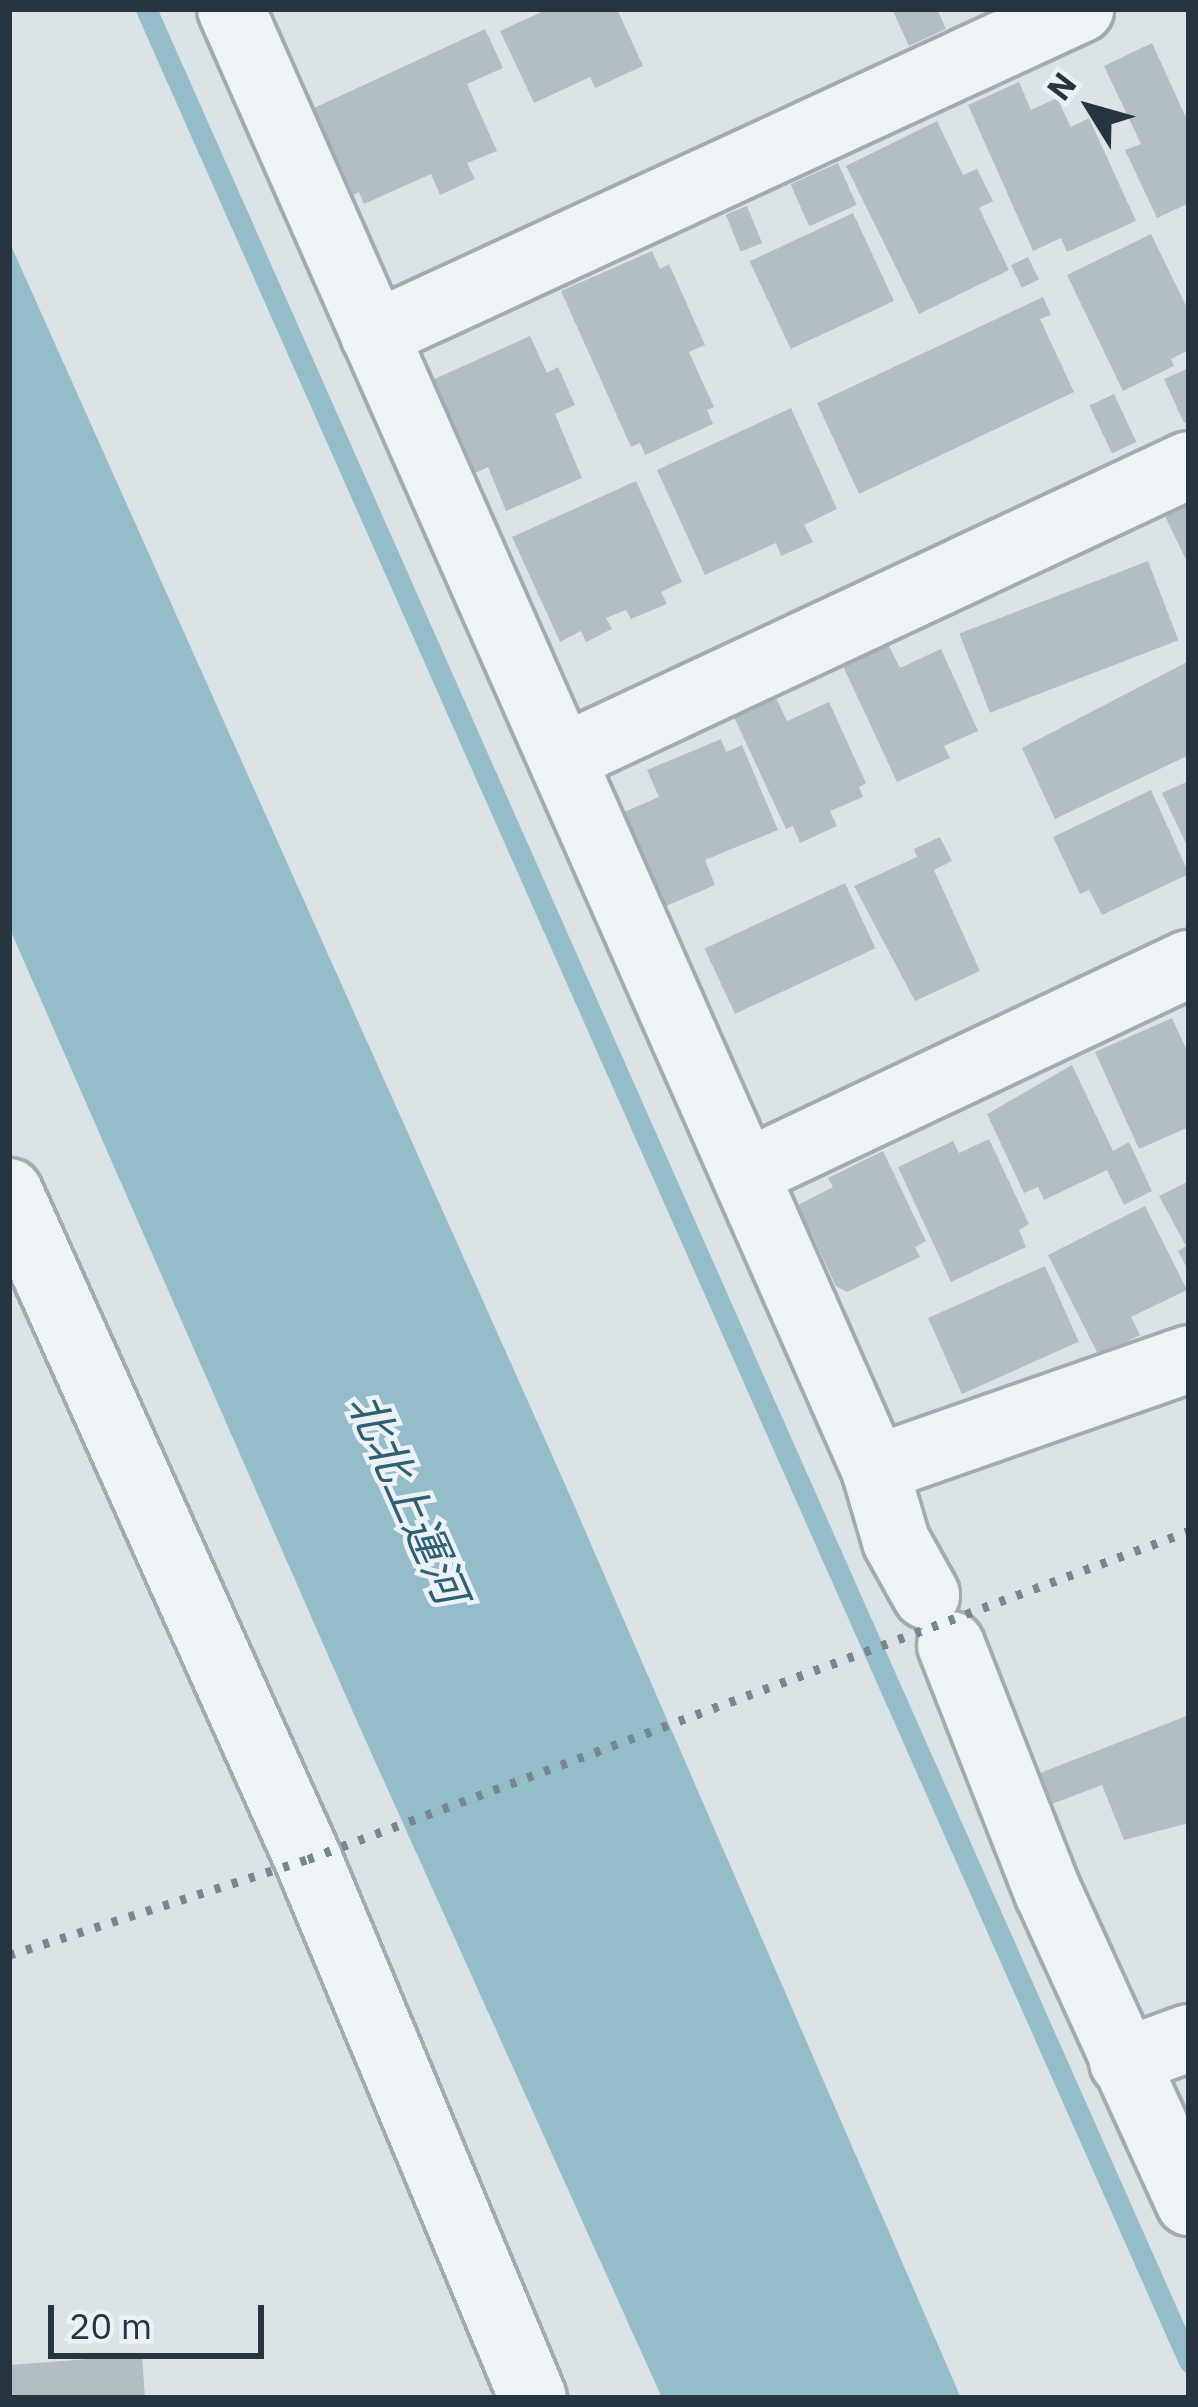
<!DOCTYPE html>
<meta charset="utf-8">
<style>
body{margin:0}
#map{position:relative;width:1198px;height:2407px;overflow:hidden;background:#dce3e7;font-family:"IBM Plex Sans","Noto Sans JP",sans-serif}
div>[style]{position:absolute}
.water>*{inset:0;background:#94bcc9}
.stream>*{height:21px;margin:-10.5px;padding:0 10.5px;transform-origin:10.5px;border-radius:10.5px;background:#94bcc9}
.building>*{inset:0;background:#b3bec4;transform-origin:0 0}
.roads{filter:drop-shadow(3px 0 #a1abb1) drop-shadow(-3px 0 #a1abb1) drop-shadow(0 3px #a1abb1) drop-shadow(0 -3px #a1abb1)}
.street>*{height:66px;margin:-33px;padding:0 33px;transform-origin:33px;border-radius:33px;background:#eef3f5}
.rail>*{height:9px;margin-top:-4.5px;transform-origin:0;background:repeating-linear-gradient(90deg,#758791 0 6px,transparent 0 18px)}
span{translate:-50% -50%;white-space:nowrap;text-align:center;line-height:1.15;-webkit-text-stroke:9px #ebf1f5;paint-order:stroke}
.water-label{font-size:45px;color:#2e5f73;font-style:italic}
.frame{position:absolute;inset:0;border:12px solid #25343e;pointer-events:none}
.north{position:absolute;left:1030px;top:48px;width:120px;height:120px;-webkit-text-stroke:9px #ebf1f5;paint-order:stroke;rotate:307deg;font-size:33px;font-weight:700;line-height:48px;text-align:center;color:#25343e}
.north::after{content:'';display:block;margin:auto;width:42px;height:54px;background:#25343e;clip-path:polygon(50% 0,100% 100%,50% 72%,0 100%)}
.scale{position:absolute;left:48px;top:2305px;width:216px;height:54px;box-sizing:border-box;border:6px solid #25343e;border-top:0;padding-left:15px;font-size:36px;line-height:42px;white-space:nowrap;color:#25343e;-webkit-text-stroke:9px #ebf1f5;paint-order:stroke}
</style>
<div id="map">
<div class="water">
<i style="clip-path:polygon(9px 241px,564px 1482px,961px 2398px,662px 2398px,356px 1719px,9px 927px)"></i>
</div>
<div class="stream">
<i style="left:146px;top:9px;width:2574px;rotate:66.09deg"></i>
</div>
<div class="building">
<i style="clip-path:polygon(548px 9px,617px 9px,643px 66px,595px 88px,590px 77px,534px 103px,500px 31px)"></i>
<i style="clip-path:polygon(892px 9px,937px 9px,946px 29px,909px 46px)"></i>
<i style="clip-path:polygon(485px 29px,503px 68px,467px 84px,497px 151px,467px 163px,475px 179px,440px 195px,431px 174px,364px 204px,359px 192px,353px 195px,314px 108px)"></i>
<i style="clip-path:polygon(1152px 43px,1189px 124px,1189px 203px,1157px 218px,1125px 150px,1141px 144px,1104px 66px)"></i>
<i style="clip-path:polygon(1019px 82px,1031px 110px,1057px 98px,1071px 127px,1089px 118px,1136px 221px,1067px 252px,1061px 238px,1033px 251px,968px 105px)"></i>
<i style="clip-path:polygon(937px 121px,963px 175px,977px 169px,993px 201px,979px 208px,1009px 270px,919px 314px,846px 166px)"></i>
<i style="left:838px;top:163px;width:46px;height:52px;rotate:66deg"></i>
<i style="left:747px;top:206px;width:40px;height:23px;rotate:68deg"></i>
<i style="left:853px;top:213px;width:97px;height:114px;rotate:65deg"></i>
<i style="clip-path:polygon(1151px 234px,1189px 312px,1189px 350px,1171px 359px,1174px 366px,1123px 391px,1067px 275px)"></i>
<i style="clip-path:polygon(652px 251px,660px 269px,669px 264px,705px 345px,689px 352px,714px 407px,707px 410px,713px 424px,645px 455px,640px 443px,631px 447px,561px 291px)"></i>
<i style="left:1028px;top:257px;width:25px;height:19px;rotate:64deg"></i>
<i style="clip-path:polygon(1043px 297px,1051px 315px,1040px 319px,1074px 392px,859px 494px,817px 403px)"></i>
<i style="clip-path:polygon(530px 336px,547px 373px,558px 367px,575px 405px,555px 414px,582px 478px,506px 511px,488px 467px,471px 475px,430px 381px)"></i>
<i style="clip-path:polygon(1189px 368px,1189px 421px,1184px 423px,1164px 379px)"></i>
<i style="left:1114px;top:394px;width:53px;height:27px;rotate:65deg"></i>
<i style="clip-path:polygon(791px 408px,837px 509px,804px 525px,813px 542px,781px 556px,776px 543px,705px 575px,657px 470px)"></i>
<i style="clip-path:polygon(636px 481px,682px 582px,661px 592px,667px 604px,631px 619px,626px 610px,606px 618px,612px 629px,586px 642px,581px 631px,560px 642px,512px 537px)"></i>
<i style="clip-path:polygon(1189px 505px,1189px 566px,1165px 516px)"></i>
<i style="left:1148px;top:561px;width:85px;height:202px;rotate:69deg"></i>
<i style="clip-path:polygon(888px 644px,900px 668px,941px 649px,978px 731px,944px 746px,950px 758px,897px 782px,842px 664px)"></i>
<i style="clip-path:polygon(1189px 661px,1189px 755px,1055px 819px,1022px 748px)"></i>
<i style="clip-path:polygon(776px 698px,787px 721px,829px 702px,866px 783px,859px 787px,863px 797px,830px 811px,837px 826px,800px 843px,793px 826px,786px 829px,734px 717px)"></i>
<i style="clip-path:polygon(721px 739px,726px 752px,742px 745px,778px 830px,705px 860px,715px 885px,664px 907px,624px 812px,659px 797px,647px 770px)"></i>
<i style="clip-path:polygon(1189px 781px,1189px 850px,1162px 793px)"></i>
<i style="clip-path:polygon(1151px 790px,1189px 874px,1102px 915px,1089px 890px,1080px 894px,1053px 837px)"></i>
<i style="clip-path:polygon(940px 837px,952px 861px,934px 870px,980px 971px,915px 1001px,854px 886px,917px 857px,914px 849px)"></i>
<i style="left:845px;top:883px;width:72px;height:155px;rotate:65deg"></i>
<i style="clip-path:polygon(1172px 1018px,1189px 1055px,1189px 1127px,1139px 1149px,1095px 1052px)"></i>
<i style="clip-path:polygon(1072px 1065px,1113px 1151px,1129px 1142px,1152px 1191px,1124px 1205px,1107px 1170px,1044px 1200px,1038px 1187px,1024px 1193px,987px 1114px)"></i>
<i style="clip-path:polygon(989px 1139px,1029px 1224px,1019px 1230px,1026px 1247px,951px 1282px,898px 1167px,953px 1141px,959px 1153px)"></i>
<i style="clip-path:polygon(883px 1151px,926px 1241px,915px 1247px,920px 1257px,847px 1292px,836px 1286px,798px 1205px,833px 1187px,828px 1178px)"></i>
<i style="clip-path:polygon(1189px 1181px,1189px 1272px,1178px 1251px,1186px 1246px,1159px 1196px)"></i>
<i style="clip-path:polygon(1145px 1206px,1187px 1290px,1131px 1317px,1140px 1335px,1099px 1356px,1048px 1255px)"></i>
<i style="left:1045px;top:1266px;width:83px;height:128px;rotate:66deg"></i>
<i style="clip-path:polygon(1189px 1715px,1189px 1823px,1124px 1840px,1102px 1785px,1052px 1804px,1040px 1773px)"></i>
<i style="clip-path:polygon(142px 2355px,145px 2398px,9px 2398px,9px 2365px)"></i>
</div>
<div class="roads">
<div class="street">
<i style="left:231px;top:9px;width:1596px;rotate:66.2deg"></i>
<i style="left:875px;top:1469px;width:333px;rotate:-19.3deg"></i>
<i style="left:374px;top:335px;width:778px;rotate:-24.79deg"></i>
<i style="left:565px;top:757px;width:689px;rotate:-25.08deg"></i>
<i style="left:746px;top:1173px;width:490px;rotate:-25.3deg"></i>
<i style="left:9px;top:1192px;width:731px;rotate:65.85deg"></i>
<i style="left:308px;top:1859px;width:584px;rotate:67.34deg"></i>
<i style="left:875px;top:1469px;width:75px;rotate:73.7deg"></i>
<i style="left:896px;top:1541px;width:62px;rotate:60.9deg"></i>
<i style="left:951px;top:1645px;width:265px;rotate:68.6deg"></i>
<i style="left:1048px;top:1892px;width:341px;rotate:65.5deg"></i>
<i style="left:1123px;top:2062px;width:70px;rotate:-20deg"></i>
</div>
</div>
<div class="rail">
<i style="left:9px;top:1955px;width:314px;rotate:-17.8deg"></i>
<i style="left:308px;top:1859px;width:940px;rotate:-20.42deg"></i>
</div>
<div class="water-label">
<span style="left:408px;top:1498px;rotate:66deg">北北上運河</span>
</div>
<div class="frame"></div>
<div class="north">N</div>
<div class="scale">20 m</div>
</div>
